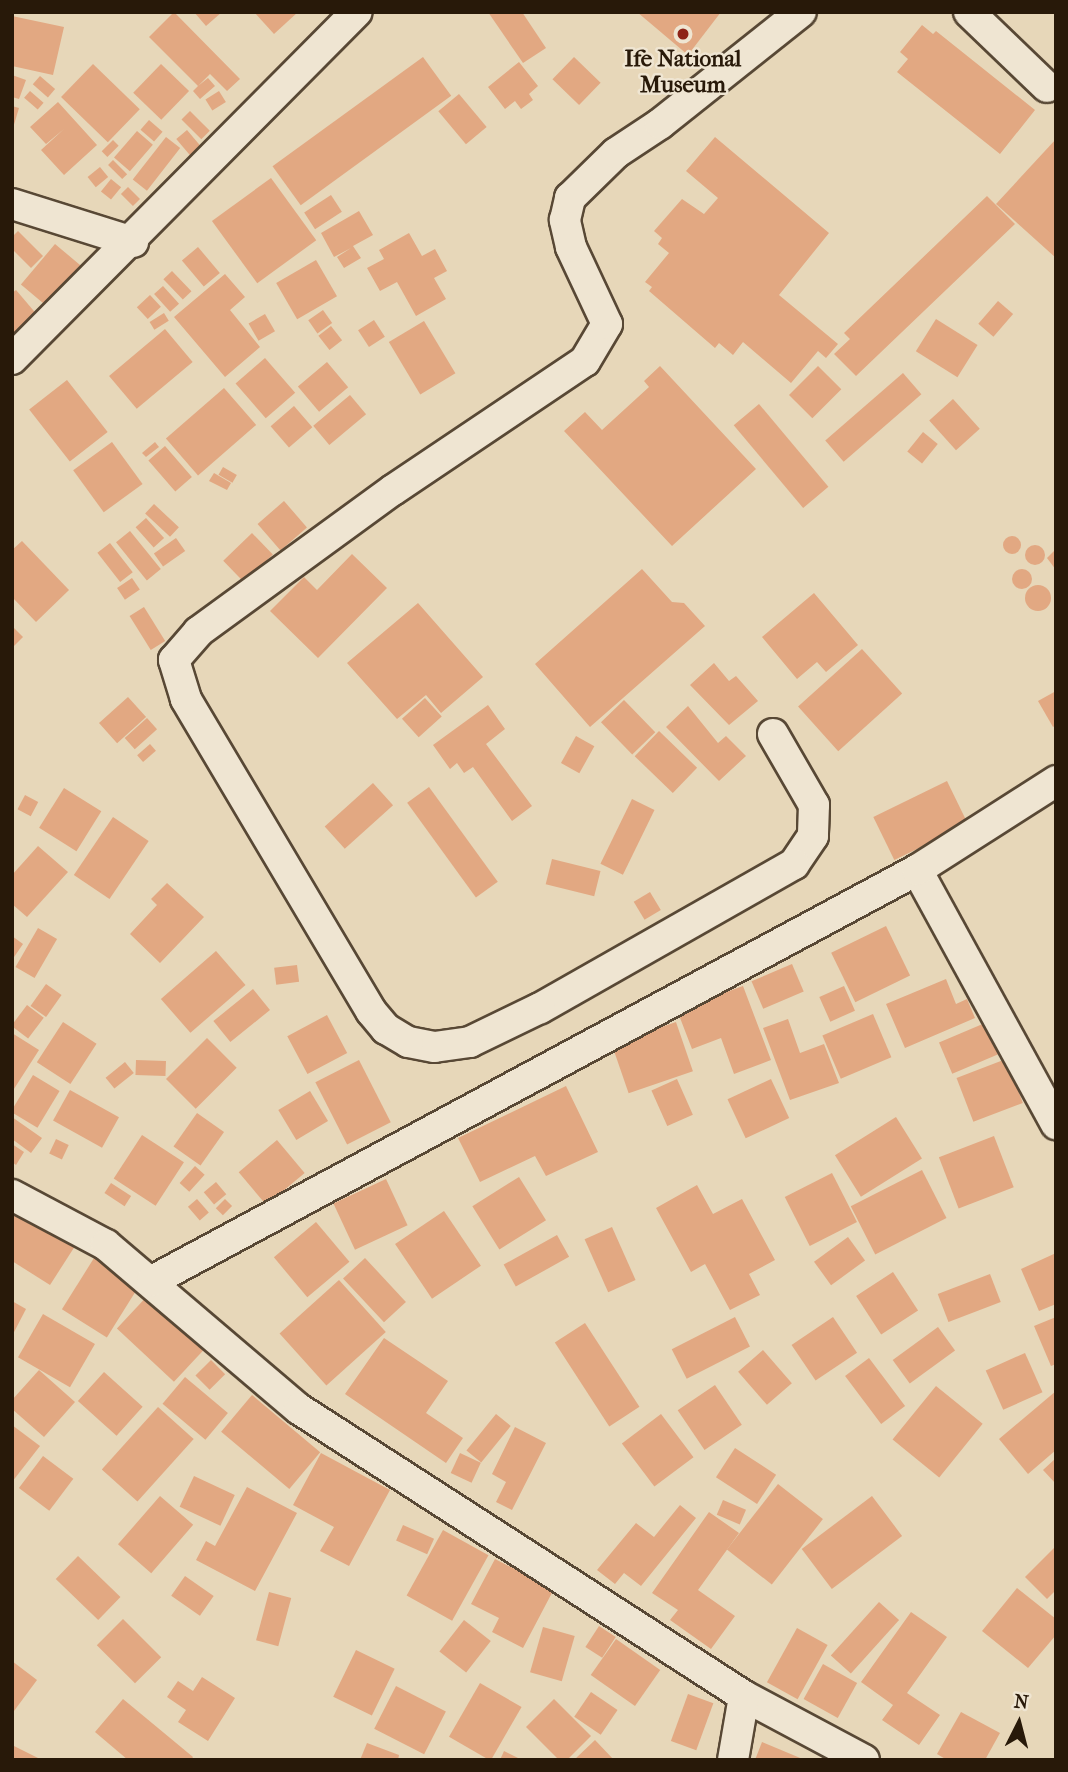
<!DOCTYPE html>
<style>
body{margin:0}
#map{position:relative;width:1068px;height:1772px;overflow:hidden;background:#e7d7b9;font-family:"IM FELL French Canon",serif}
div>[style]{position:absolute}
.building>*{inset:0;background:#e2a882;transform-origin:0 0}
.round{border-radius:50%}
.roads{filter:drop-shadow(2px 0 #584835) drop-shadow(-2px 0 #584835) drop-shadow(0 2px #584835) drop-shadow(0 -2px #584835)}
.minor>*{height:30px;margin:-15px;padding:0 15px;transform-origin:15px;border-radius:15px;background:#efe5d2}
.dots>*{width:19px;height:19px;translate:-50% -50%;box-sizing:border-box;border:4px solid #efe5d2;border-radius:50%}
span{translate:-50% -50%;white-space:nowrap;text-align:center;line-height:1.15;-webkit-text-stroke:5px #efe5d2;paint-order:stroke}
.poi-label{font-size:23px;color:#281909;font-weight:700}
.frame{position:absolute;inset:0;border:14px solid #281909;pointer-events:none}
.north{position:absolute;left:984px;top:1688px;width:70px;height:70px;-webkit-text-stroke:5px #efe5d2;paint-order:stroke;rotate:6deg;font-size:19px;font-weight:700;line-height:28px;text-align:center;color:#281909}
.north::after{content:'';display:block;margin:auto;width:24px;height:32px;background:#281909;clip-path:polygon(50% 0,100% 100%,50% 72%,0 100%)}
</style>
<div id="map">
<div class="building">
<i style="clip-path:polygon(174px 12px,240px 79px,227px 91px,210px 74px,198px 86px,208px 78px,215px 86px,200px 99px,193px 91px,198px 86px,149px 37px)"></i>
<i style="clip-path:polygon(194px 12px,222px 12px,206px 26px)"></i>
<i style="clip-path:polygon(254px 12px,298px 12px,274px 34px)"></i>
<i style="clip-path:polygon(488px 12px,522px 12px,546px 48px,523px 63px)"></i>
<i style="clip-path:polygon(637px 12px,721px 12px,688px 55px)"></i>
<i style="clip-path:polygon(12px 16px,64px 27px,53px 75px,12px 66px)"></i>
<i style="clip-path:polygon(922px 25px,933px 34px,936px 31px,1035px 110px,1000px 154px,897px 72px,908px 59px,900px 52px)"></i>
<i style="left:423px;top:57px;width:48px;height:186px;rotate:54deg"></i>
<i style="left:574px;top:57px;width:37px;height:31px;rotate:44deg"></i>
<i style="clip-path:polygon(519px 62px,538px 86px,529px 94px,533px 100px,521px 109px,515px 101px,505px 109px,488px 87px)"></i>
<i style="left:93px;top:64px;width:65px;height:46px;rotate:44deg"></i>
<i style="left:161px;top:64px;width:39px;height:40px;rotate:44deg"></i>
<i style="clip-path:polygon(12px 75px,26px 80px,19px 99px,12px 97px)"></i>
<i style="left:40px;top:76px;width:20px;height:11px;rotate:41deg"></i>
<i style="left:30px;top:91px;width:18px;height:9px;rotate:41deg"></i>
<i style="left:219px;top:91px;width:13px;height:16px;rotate:58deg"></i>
<i style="left:459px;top:94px;width:43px;height:27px;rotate:50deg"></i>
<i style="clip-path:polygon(58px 102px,97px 145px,64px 175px,41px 150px,64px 129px,46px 144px,30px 127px)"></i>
<i style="clip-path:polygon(12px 106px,19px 108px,13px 128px,12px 128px)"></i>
<i style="left:190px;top:111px;width:28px;height:12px;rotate:45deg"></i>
<i style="left:149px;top:120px;width:18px;height:13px;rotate:41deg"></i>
<i style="left:187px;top:130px;width:23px;height:14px;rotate:50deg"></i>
<i style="left:137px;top:131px;width:21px;height:35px;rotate:41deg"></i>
<i style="left:166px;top:137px;width:18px;height:54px;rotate:38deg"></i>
<i style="clip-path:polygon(715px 137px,829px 233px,779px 295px,838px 344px,826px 358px,818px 351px,791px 383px,743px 342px,733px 355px,719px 343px,715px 348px,649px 291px,652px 287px,645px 282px,669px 253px,658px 244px,662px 238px,654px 231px,682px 199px,704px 214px,718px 198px,686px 171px)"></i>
<i style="clip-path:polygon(1056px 139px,1056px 258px,996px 204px)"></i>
<i style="left:113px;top:140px;width:8px;height:16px;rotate:45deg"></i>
<i style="left:113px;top:160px;width:20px;height:7px;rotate:45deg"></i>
<i style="left:100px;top:167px;width:13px;height:16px;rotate:51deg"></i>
<i style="left:271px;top:178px;width:77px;height:73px;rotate:54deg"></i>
<i style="left:111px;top:179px;width:13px;height:16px;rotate:39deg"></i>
<i style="left:128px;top:187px;width:17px;height:10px;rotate:45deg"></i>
<i style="left:331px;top:195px;width:20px;height:32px;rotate:57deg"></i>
<i style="clip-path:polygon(987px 196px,1015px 224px,856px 376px,834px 354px,850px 339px,844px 333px)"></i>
<i style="clip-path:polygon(359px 211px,373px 235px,353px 246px,361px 258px,344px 268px,337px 257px,351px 248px,334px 257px,321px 233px)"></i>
<i style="clip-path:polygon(18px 231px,43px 256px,31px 268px,12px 249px,12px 237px)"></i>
<i style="clip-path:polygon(409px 233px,422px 256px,435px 249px,447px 271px,434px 278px,446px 299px,416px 316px,397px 282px,380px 291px,367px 268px,384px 259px,379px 250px)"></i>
<i style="left:55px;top:244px;width:35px;height:53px;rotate:40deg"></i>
<i style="left:198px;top:247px;width:34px;height:21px;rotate:50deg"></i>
<i style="left:316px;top:260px;width:42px;height:46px;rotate:60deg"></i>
<i style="left:172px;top:271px;width:28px;height:12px;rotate:46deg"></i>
<i style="clip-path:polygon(225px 274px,245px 297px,230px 310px,260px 347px,225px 377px,174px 317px)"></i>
<i style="left:163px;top:286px;width:24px;height:12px;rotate:48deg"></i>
<i style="clip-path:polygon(16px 290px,39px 317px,12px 339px,12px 293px)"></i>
<i style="left:150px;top:295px;width:16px;height:18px;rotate:47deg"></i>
<i style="left:998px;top:301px;width:20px;height:30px;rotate:41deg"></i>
<i style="left:323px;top:310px;width:16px;height:18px;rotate:55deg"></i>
<i style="left:164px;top:313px;width:9px;height:17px;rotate:58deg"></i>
<i style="left:265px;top:314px;width:20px;height:19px;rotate:60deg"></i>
<i style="left:936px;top:319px;width:49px;height:38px;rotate:32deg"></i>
<i style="left:374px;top:320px;width:20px;height:19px;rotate:57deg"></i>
<i style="left:424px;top:321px;width:61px;height:41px;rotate:59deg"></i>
<i style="left:331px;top:326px;width:18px;height:16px;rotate:52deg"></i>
<i style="left:165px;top:329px;width:43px;height:73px;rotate:50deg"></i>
<i style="left:265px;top:358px;width:46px;height:39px;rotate:49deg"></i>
<i style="left:327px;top:362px;width:33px;height:38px;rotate:50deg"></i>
<i style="clip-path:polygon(660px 366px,756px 469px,672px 546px,564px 431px,585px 412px,602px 430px,649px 387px,644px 381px)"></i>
<i style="left:818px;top:366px;width:33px;height:41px;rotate:45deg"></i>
<i style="left:903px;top:373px;width:28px;height:103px;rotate:49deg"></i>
<i style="left:67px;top:380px;width:66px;height:48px;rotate:52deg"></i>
<i style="left:224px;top:388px;width:49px;height:77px;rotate:49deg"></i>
<i style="left:350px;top:395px;width:25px;height:48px;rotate:50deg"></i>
<i style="left:953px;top:399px;width:40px;height:32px;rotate:48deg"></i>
<i style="left:759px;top:404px;width:108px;height:33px;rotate:50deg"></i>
<i style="left:294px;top:406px;width:28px;height:31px;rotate:49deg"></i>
<i style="left:923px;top:432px;width:19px;height:25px;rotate:39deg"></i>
<i style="left:112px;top:442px;width:52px;height:48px;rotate:54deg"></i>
<i style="clip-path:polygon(155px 442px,159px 447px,146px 457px,142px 453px)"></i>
<i style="left:165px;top:446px;width:41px;height:22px;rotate:49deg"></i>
<i style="left:223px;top:467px;width:16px;height:9px;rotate:30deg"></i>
<i style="clip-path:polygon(214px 473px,231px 483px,227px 490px,209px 481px)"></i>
<i style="left:284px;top:501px;width:35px;height:35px;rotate:49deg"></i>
<i style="left:154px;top:504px;width:34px;height:13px;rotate:43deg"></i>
<i style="left:146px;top:518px;width:27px;height:14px;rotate:48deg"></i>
<i style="left:130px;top:531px;width:49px;height:18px;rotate:51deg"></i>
<i style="left:252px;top:533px;width:30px;height:40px;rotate:46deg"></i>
<i class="round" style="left:1003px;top:536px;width:18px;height:18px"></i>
<i style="left:176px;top:538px;width:16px;height:27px;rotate:55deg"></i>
<i style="clip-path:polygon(22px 541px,69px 590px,36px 622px,12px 597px,12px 550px)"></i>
<i style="left:110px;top:543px;width:37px;height:16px;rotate:52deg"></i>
<i class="round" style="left:1025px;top:545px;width:20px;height:20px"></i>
<i style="clip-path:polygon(1056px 549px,1056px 570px,1047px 558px)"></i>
<i style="clip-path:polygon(352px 554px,387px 588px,318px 658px,270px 611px,304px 577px,317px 590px)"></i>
<i class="round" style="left:1012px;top:569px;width:20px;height:20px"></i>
<i style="clip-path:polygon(642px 569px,672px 602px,684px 603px,705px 626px,590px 727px,535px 664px)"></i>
<i style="left:132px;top:578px;width:14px;height:18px;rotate:56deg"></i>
<i class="round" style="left:1025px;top:585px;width:26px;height:26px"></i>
<i style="clip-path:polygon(814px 593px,858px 645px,826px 672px,817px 662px,797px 679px,762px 637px)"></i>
<i style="clip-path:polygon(418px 603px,483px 677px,441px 713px,426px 695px,397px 719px,347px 663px)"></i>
<i style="left:144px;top:607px;width:40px;height:17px;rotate:58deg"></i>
<i style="clip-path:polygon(12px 626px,23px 637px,12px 648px)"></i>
<i style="left:862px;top:649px;width:60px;height:86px;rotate:48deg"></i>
<i style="clip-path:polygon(714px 663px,729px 681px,736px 676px,758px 701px,729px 725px,690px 685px)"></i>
<i style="clip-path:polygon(1056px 691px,1056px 725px,1053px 727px,1038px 701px)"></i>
<i style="left:128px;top:697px;width:27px;height:39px;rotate:48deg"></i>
<i style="left:425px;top:698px;width:25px;height:31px;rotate:48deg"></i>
<i style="left:624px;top:700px;width:45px;height:32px;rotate:46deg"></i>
<i style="clip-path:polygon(488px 705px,505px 729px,486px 744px,532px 806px,512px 821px,473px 767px,464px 773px,457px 763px,450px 769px,433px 745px)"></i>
<i style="clip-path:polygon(688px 706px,718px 743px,726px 736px,746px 756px,719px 781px,666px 727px)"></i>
<i style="left:147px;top:718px;width:15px;height:30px;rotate:48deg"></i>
<i style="left:659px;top:731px;width:53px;height:35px;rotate:44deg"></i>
<i style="left:576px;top:736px;width:21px;height:31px;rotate:29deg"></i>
<i style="left:150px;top:744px;width:9px;height:17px;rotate:49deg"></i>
<i style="left:947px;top:781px;width:48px;height:82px;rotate:64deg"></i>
<i style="left:373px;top:783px;width:30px;height:65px;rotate:48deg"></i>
<i style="left:429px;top:787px;width:117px;height:27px;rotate:54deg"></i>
<i style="left:64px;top:788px;width:44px;height:47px;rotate:32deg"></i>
<i style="left:25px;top:795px;width:15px;height:16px;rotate:28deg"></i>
<i style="left:632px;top:799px;width:25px;height:72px;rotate:26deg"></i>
<i style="left:113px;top:817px;width:43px;height:70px;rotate:34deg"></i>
<i style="clip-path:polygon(38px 846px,68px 872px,27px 917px,12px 904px,12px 875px)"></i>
<i style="left:552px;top:859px;width:50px;height:26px;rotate:14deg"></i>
<i style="clip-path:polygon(167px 883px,204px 917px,160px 963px,130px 934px,157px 905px,151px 899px)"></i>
<i style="left:650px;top:892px;width:21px;height:19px;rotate:59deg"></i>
<i style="left:886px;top:926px;width:55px;height:61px;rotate:64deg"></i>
<i style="left:38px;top:928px;width:22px;height:45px;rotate:30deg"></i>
<i style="clip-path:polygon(12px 936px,23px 944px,12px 960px)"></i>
<i style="left:216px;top:951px;width:45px;height:73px;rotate:49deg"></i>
<i style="left:792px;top:964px;width:30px;height:44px;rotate:67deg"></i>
<i style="left:297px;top:965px;width:17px;height:23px;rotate:83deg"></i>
<i style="clip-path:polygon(946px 979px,956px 1004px,967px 999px,975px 1018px,905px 1048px,886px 1004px)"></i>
<i style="left:46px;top:984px;width:19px;height:27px;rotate:35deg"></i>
<i style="clip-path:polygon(743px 986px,771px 1060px,734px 1074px,721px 1038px,692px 1049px,677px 1010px)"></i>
<i style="left:844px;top:986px;width:27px;height:27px;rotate:66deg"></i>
<i style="left:253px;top:989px;width:27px;height:51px;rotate:51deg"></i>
<i style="left:27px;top:1005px;width:21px;height:26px;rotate:37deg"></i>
<i style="left:873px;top:1014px;width:47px;height:55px;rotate:67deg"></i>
<i style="left:327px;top:1015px;width:43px;height:45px;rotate:62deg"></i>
<i style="clip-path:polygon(788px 1019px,800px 1053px,824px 1044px,839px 1083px,790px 1100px,763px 1028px)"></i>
<i style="left:63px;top:1022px;width:40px;height:48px;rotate:33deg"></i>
<i style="left:676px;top:1022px;width:52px;height:68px;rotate:71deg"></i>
<i style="left:985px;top:1023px;width:34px;height:50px;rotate:67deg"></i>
<i style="clip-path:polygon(12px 1033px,39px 1050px,12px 1092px)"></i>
<i style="left:207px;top:1038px;width:42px;height:58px;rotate:45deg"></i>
<i style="left:1006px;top:1059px;width:47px;height:53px;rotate:69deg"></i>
<i style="left:136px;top:1060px;width:30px;height:15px;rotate:2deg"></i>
<i style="left:359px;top:1060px;width:70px;height:49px;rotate:63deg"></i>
<i style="left:125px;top:1062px;width:14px;height:25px;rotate:51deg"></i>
<i style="left:33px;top:1075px;width:31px;height:43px;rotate:31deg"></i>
<i style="left:677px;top:1079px;width:39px;height:28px;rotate:66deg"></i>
<i style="left:771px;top:1079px;width:43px;height:48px;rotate:65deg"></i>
<i style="clip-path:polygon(566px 1086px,598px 1152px,546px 1176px,535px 1156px,480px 1182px,458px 1138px)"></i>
<i style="left:70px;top:1090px;width:56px;height:35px;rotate:29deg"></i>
<i style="left:310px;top:1091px;width:35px;height:37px;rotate:59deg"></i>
<i style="left:197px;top:1113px;width:33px;height:41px;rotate:35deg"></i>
<i style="clip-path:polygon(12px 1117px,42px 1138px,31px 1153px,12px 1139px)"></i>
<i style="left:896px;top:1117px;width:49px;height:72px;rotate:58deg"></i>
<i style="left:142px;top:1135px;width:50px;height:52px;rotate:33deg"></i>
<i style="left:994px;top:1136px;width:55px;height:59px;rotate:69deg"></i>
<i style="left:56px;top:1139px;width:14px;height:16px;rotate:25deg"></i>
<i style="left:277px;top:1140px;width:43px;height:50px;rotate:50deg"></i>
<i style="clip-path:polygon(12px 1144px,24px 1152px,16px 1165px,12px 1162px)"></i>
<i style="left:195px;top:1166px;width:13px;height:23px;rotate:42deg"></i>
<i style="left:922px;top:1170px;width:54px;height:80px;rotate:63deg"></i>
<i style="left:832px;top:1173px;width:55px;height:53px;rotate:63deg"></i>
<i style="left:519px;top:1177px;width:51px;height:55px;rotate:58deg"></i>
<i style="left:386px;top:1179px;width:51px;height:58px;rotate:65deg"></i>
<i style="left:216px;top:1182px;width:16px;height:16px;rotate:50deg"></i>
<i style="left:111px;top:1183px;width:24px;height:12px;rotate:33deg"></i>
<i style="clip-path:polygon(697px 1185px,713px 1214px,742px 1199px,775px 1260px,749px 1274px,760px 1295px,730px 1310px,705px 1264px,691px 1272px,656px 1208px)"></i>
<i style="left:197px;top:1199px;width:18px;height:12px;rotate:49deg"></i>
<i style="left:225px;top:1199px;width:10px;height:13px;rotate:45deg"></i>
<i style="clip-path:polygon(12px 1203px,77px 1243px,50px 1285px,12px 1261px)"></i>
<i style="left:444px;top:1211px;width:66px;height:59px;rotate:56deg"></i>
<i style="left:316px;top:1222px;width:52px;height:55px;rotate:50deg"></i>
<i style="left:612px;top:1227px;width:58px;height:30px;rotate:66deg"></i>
<i style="left:557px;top:1235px;width:25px;height:61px;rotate:61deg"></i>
<i style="left:848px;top:1237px;width:29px;height:42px;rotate:54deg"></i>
<i style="left:99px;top:1250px;width:53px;height:70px;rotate:32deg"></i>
<i style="clip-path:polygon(1056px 1253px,1056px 1304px,1039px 1311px,1021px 1269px)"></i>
<i style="left:365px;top:1258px;width:60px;height:30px;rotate:47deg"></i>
<i style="left:893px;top:1272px;width:46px;height:44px;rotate:57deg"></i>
<i style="left:990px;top:1274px;width:30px;height:56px;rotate:69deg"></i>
<i style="left:339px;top:1280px;width:70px;height:80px;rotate:48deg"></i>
<i style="left:151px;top:1292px;width:78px;height:50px;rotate:43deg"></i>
<i style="clip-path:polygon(12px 1301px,26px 1309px,12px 1336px)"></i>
<i style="left:43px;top:1314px;width:60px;height:50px;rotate:30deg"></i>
<i style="left:735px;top:1317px;width:33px;height:71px;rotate:63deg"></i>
<i style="left:833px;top:1317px;width:43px;height:50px;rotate:56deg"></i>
<i style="clip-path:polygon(1056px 1317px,1056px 1364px,1051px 1366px,1034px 1326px)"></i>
<i style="left:585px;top:1323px;width:100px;height:36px;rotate:57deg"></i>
<i style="left:938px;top:1327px;width:29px;height:56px;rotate:54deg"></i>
<i style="clip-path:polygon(384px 1338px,448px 1381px,426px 1413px,463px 1438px,446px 1463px,345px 1394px)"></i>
<i style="left:763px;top:1350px;width:44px;height:33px;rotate:49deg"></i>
<i style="left:1025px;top:1353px;width:43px;height:43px;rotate:66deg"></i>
<i style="left:869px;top:1358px;width:60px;height:30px;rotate:53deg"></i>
<i style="left:211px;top:1360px;width:20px;height:22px;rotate:45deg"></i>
<i style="clip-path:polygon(39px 1370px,75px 1402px,44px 1437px,12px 1409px,12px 1400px)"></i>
<i style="left:104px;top:1372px;width:52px;height:39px;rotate:42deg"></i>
<i style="left:185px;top:1377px;width:56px;height:35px;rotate:40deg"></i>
<i style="left:715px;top:1385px;width:48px;height:45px;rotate:56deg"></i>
<i style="left:936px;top:1386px;width:60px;height:69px;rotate:39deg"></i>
<i style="clip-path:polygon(1056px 1391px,1056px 1450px,1028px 1474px,999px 1439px)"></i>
<i style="left:252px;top:1395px;width:89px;height:48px;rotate:40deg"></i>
<i style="left:158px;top:1407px;width:48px;height:84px;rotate:42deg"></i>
<i style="left:496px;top:1414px;width:19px;height:47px;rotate:39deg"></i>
<i style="left:661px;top:1414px;width:54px;height:49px;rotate:53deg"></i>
<i style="clip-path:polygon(12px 1425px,40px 1446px,12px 1482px)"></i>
<i style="clip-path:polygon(515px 1427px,546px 1443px,512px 1510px,496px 1502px,506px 1482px,492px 1474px)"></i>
<i style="left:735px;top:1448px;width:49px;height:35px;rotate:33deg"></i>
<i style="clip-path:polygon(321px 1453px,390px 1490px,349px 1566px,320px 1551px,334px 1527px,293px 1505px)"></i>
<i style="left:460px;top:1453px;width:23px;height:22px;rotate:25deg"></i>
<i style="left:43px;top:1456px;width:38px;height:40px;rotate:37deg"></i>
<i style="clip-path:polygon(1056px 1458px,1056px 1484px,1043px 1470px)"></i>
<i style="left:194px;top:1476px;width:45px;height:34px;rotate:25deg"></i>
<i style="left:778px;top:1484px;width:57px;height:83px;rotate:38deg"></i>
<i style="clip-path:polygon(247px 1487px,297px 1513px,255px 1591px,196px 1560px,206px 1541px,215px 1546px)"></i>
<i style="left:160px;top:1496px;width:44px;height:64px;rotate:41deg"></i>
<i style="left:872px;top:1496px;width:50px;height:88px;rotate:53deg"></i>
<i style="left:723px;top:1500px;width:25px;height:16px;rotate:23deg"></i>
<i style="clip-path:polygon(680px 1505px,696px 1518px,641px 1586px,624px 1573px,615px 1584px,597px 1570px,636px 1523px,654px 1537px)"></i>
<i style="clip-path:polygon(709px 1512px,739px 1533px,698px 1590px,735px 1616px,711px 1649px,670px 1620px,678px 1610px,652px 1593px)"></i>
<i style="left:403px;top:1525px;width:34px;height:17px;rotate:24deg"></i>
<i style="left:443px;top:1530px;width:52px;height:75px;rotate:29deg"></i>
<i style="clip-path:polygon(1056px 1546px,1056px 1590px,1047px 1599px,1025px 1577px)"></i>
<i style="left:78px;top:1556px;width:59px;height:32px;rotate:44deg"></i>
<i style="clip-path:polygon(495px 1559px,554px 1589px,523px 1648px,492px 1632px,499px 1618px,471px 1604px)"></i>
<i style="left:185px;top:1576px;width:35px;height:24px;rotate:35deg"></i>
<i style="clip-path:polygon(1017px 1588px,1056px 1619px,1056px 1635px,1028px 1668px,982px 1631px)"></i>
<i style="left:269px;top:1592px;width:23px;height:50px;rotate:15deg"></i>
<i style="left:879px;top:1602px;width:27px;height:72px;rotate:42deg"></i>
<i style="clip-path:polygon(911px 1612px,947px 1637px,907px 1693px,940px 1715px,919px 1745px,882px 1720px,893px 1705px,861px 1682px)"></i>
<i style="left:123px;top:1619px;width:54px;height:37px;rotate:45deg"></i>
<i style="left:464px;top:1620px;width:34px;height:40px;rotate:38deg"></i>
<i style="left:599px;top:1626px;width:20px;height:25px;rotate:33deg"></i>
<i style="left:543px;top:1627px;width:33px;height:47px;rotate:16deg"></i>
<i style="left:797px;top:1628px;width:35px;height:62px;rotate:29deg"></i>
<i style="left:616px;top:1639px;width:54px;height:44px;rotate:35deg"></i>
<i style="left:356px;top:1650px;width:43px;height:52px;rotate:26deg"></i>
<i style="clip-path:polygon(12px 1661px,37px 1680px,14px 1711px,12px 1710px)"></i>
<i style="left:823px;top:1664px;width:39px;height:40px;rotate:29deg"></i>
<i style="clip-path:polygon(202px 1677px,235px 1698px,208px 1741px,178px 1722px,186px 1710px,167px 1697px,178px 1681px,193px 1691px)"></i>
<i style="left:480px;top:1683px;width:48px;height:62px;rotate:30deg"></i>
<i style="left:396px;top:1686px;width:56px;height:48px;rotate:27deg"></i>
<i style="left:591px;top:1692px;width:32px;height:30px;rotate:34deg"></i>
<i style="left:688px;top:1694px;width:27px;height:50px;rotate:20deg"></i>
<i style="clip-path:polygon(123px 1699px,193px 1757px,191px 1760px,128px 1760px,95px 1732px)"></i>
<i style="clip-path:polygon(554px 1699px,591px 1736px,567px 1760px,559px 1760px,526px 1727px)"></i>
<i style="clip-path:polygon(961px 1712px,1000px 1733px,985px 1760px,947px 1760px,937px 1754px)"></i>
<i style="clip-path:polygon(595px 1740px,614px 1760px,574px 1760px)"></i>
<i style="clip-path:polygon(762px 1742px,805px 1760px,755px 1760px)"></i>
<i style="clip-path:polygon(367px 1743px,399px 1755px,398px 1760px,360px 1760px)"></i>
<i style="clip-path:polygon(12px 1745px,42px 1760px,12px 1760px)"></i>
<i style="clip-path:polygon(504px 1751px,522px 1760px,500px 1760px)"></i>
</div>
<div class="roads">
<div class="minor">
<i style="left:969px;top:12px;width:108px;rotate:43.9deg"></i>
<i style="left:12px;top:204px;width:127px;rotate:17.4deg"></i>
<i style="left:12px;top:359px;width:489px;rotate:-45.2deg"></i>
<i style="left:773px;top:734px;width:82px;rotate:60deg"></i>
<i style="left:814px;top:805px;width:31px;rotate:92deg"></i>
<i style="left:813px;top:836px;width:34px;rotate:124deg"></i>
<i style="left:794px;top:864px;width:292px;rotate:150.4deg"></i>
<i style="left:540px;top:1008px;width:78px;rotate:154.1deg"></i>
<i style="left:470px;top:1042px;width:36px;rotate:172deg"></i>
<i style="left:434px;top:1047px;width:26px;rotate:-169deg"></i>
<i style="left:408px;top:1042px;width:26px;rotate:-149deg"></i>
<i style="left:386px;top:1029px;width:23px;rotate:-130deg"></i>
<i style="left:371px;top:1011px;width:363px;rotate:-120.7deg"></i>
<i style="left:186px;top:699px;width:41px;rotate:-107.1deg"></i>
<i style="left:174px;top:660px;width:37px;rotate:-49deg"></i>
<i style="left:198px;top:632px;width:241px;rotate:-36.1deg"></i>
<i style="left:393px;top:490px;width:231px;rotate:-33.9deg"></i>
<i style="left:585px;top:361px;width:43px;rotate:-59.3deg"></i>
<i style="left:607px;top:324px;width:85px;rotate:-115.1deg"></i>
<i style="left:571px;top:247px;width:28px;rotate:-103deg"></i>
<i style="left:565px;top:220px;width:23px;rotate:-77deg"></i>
<i style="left:570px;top:198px;width:64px;rotate:-44.4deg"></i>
<i style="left:616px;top:153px;width:53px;rotate:-33.4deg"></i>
<i style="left:660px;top:124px;width:180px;rotate:-38.5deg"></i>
<i style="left:917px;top:870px;width:290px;rotate:61.3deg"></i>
<i style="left:12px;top:1195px;width:106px;rotate:28deg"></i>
<i style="left:106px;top:1245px;width:253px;rotate:40.4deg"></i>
<i style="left:299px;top:1409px;width:530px;rotate:32.82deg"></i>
<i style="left:744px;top:1696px;width:136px;rotate:28.1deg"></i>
<i style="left:152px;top:1281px;width:868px;rotate:-28.25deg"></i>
<i style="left:917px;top:870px;width:165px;rotate:-32.6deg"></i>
<i style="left:733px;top:1760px;width:65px;rotate:-80.2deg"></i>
</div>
</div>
<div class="dots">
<i style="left:683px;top:34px;background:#8f2418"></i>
</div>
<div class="poi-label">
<span style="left:683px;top:72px">Ife National<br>Museum</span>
</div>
<div class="frame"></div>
<div class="north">N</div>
</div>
